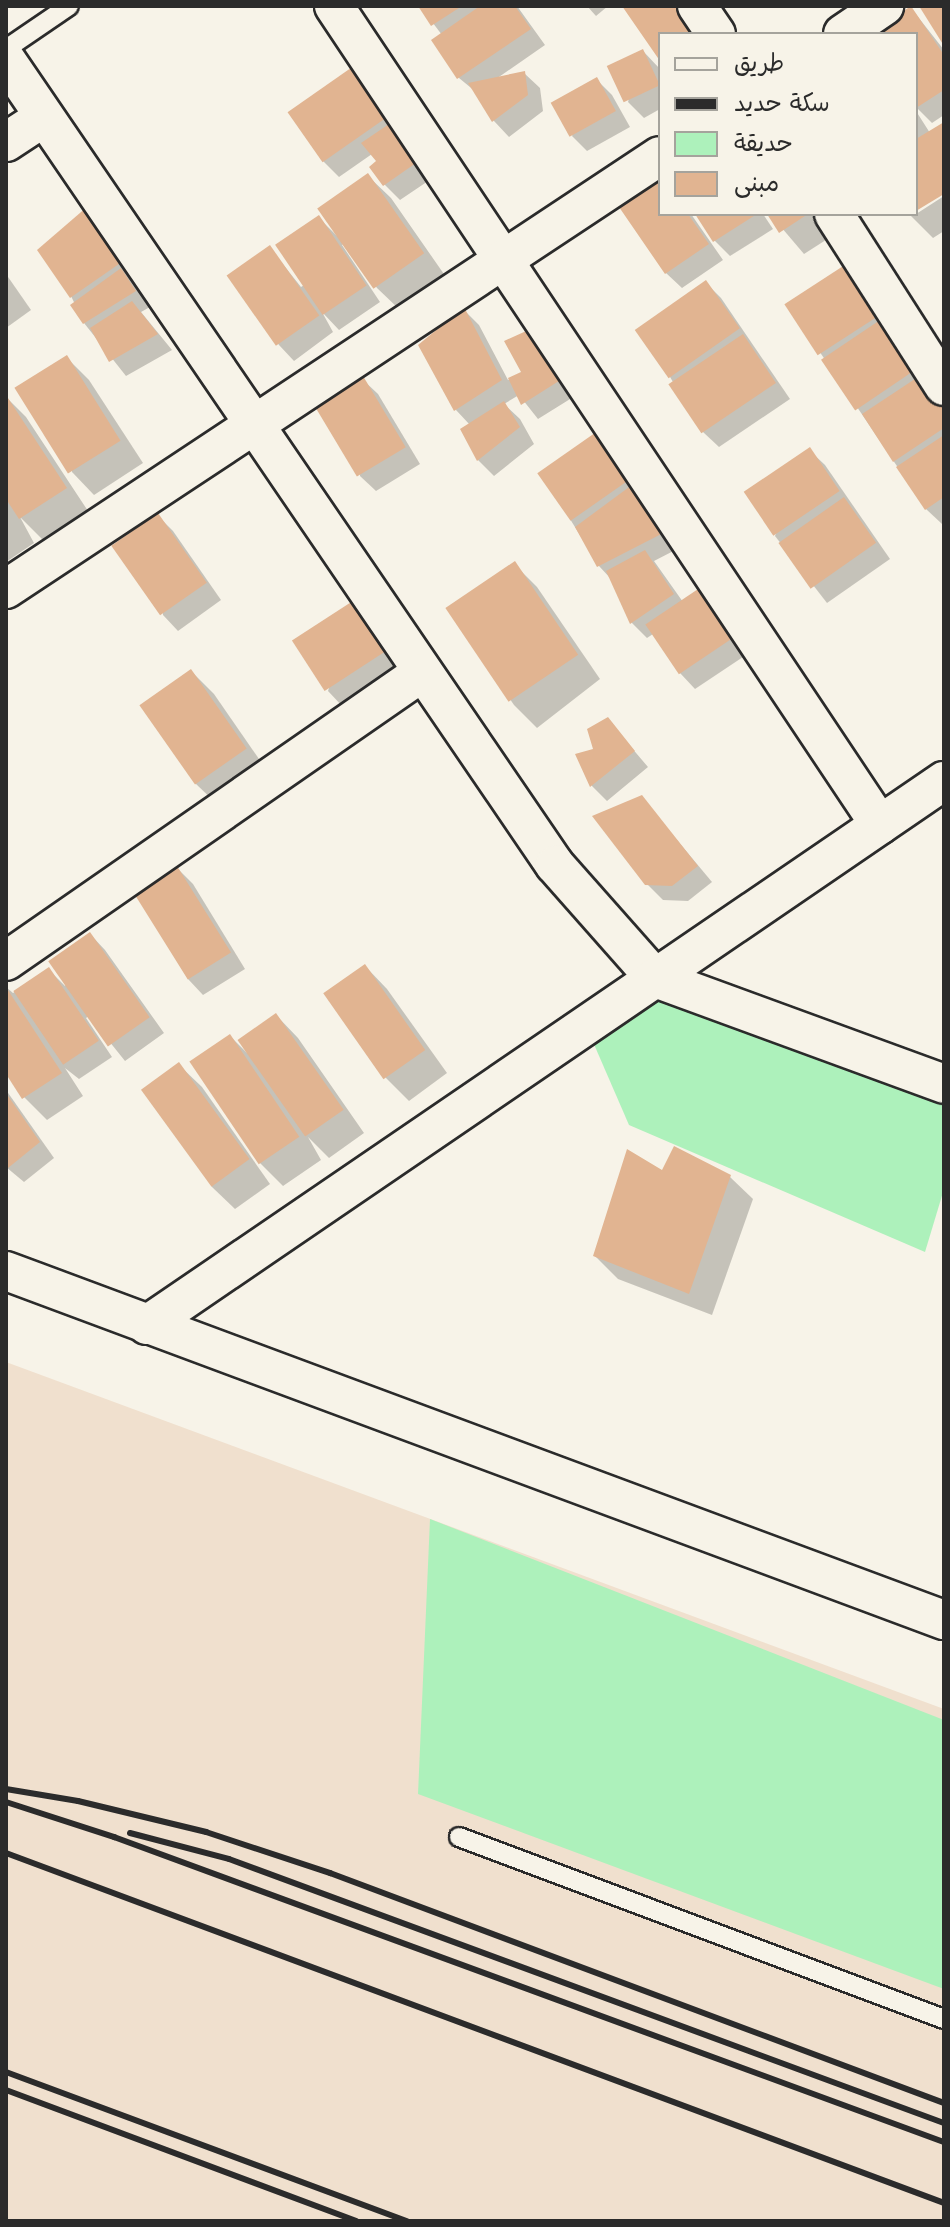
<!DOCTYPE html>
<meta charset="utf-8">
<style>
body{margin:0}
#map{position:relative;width:950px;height:2227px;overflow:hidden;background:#f7f3e8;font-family:"Comic Neue","Playpen Sans Arabic",sans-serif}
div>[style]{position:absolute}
.built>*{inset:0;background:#f0e0ce}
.green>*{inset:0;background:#adf1bb}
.shadow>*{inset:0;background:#0003}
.building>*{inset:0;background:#e1b491;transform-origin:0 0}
.roads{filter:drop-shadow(2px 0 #2b2b2b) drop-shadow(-2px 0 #2b2b2b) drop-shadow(0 2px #2b2b2b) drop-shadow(0 -2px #2b2b2b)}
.lane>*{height:18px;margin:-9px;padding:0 9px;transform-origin:9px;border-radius:9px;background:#f7f3e8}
.street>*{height:38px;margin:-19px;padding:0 19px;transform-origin:19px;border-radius:19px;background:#f7f3e8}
.rail>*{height:6px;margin:-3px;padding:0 3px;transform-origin:3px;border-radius:3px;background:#2b2b2b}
span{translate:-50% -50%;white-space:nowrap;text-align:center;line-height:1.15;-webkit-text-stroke:6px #f7f3e8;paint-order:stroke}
.frame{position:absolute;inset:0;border:8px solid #2b2b2b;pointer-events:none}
.legend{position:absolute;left:658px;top:32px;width:260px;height:184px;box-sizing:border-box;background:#f7f3e8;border:2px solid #a5a39c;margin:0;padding:10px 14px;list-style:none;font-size:24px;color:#2b2b2b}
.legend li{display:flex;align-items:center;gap:16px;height:40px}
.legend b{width:40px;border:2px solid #a5a39c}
</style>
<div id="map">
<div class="built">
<i style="clip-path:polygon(6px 1362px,944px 1709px,944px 2221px,6px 2221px)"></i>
</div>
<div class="green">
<i style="clip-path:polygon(660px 998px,944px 1101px,944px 1189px,925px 1252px,629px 1125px,593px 1042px)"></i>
<i style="clip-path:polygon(430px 1519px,944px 1720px,944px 1989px,418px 1794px)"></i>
</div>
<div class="shadow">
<i style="clip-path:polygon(420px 6px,517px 6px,545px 45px,496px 79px,524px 73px,540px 88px,543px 111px,509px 137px,494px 121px,476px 92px,459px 78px,433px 41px,442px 35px)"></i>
<i style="clip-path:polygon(587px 6px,608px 6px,596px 16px)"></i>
<i style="clip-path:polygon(911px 8px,944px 50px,944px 115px,932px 123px,916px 107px,916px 34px)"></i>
<i style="clip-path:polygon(643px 51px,660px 69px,660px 109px,644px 118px,628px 102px)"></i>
<i style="clip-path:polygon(358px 66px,440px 173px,400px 200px,384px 184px,378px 162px,372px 154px,339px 177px,323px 161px)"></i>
<i style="clip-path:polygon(597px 80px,612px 95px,630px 127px,587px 151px,572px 136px)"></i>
<i style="clip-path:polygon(916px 111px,930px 133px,944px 124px,944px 191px,916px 209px)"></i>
<i style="clip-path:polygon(368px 176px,391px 198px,446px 277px,400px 310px,377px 288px,345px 243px,342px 245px,380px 302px,339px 330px,322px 312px,333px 332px,294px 361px,279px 345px,230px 276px,270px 248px,301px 287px,304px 285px,318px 217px,338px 237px)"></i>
<i style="clip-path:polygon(660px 181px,660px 214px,691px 214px,723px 260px,682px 288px,666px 273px,622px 207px)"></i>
<i style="clip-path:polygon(944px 196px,944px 231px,933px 238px,909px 214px,913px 216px)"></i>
<i style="clip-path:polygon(95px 203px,143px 273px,132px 281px,150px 307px,141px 312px,172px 350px,126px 376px,84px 323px,71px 296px)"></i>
<i style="clip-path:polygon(698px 214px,763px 214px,773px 229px,730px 256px,715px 241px)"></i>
<i style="clip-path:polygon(770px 214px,833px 214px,843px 229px,804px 254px)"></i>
<i style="clip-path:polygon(854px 262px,944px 392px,942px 524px,926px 509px,788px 305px)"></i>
<i style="clip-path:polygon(6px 274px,31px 310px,6px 328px)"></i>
<i style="clip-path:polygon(706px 283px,721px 298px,790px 399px,719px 447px,703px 432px,670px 377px)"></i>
<i style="clip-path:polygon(464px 310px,479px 325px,508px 380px,524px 373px,535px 329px,583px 391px,538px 419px,519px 395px,504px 404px,520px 419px,534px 444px,494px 476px,478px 460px,462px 430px,470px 425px,456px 410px)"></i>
<i style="clip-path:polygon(66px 357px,89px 380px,143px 463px,94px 495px,72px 472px)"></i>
<i style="clip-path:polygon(362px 379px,378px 394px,420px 464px,376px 491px,360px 476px)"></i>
<i style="clip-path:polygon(6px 397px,26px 417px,88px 511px,44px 541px,20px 517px,34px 543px,6px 562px)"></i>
<i style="clip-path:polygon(602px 431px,687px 544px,654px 561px,683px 602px,758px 647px,695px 689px,680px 673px,653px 634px,647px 638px,632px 623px,611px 579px,599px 566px,570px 519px)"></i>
<i style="clip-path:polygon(809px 450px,825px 465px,890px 559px,827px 603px,775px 536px)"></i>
<i style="clip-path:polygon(157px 515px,173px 531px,221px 600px,178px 631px,163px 615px)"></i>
<i style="clip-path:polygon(514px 564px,537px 587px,600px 679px,537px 728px,514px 705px,448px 608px)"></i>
<i style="clip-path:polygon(358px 600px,406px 663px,343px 707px,328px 691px)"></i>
<i style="clip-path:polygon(191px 671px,214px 694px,268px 772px,219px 806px,196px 784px,142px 705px)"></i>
<i style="clip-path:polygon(608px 720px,648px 767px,607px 801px,592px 786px,578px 756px,596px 750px)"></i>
<i style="clip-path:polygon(641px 797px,712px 882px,688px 901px,663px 900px,647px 884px)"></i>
<i style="clip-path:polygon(177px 868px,193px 884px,245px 969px,203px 995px,188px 979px,136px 894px)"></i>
<i style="clip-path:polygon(90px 934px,105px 950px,164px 1033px,125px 1061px,89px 1016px,86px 1018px,112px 1057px,79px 1079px,65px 1068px,83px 1096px,47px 1120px,24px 1097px,6px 1070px,6px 987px,13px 993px,48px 969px,65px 986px)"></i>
<i style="clip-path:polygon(365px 966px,387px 989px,447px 1073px,409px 1101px,386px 1078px)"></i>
<i style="clip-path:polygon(276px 1015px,298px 1038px,364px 1133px,329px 1158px,308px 1137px,321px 1160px,283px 1186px,260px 1163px,192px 1062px,230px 1036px,247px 1053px)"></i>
<i style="clip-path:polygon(179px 1065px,202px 1087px,270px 1184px,235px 1209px,212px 1187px)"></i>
<i style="clip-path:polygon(6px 1090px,54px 1158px,24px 1182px,6px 1167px)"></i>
<i style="clip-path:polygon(663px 1173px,730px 1177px,753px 1199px,712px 1315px,618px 1279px,595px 1256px)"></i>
</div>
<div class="building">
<i style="clip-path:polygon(418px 6px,462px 6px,431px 26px)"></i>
<i style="clip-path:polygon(480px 6px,515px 6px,531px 29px,457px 79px,431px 40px)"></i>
<i style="clip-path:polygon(622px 6px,679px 6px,698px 34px,660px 34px,660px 61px)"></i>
<i style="clip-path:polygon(911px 6px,944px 55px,944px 90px,916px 108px,916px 34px,869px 34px)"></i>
<i style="clip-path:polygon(919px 6px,944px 6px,944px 46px)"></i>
<i style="left:643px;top:49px;width:40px;height:40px;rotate:65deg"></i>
<i style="left:358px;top:63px;width:61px;height:86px;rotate:55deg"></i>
<i style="clip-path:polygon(525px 71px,528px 95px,492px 122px,468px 83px)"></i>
<i style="left:597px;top:77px;width:39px;height:53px;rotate:61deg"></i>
<i style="clip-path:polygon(392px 122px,426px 156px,383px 186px,369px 167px,376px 161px,361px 143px)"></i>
<i style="clip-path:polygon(944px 122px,944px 194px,916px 211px,916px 139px)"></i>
<i style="left:368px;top:173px;width:98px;height:62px;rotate:55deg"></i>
<i style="clip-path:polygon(660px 179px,660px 214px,688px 214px,709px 244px,665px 274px,619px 207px)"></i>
<i style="clip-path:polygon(95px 200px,129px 257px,70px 298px,37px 250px)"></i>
<i style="clip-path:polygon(695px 214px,757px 214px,713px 242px)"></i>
<i style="clip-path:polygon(767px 214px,808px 214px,779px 233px)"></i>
<i style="left:319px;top:215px;width:85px;height:53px;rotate:56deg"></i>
<i style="left:270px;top:245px;width:86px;height:53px;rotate:55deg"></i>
<i style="left:854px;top:259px;width:61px;height:83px;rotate:57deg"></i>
<i style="clip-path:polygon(121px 268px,136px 291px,83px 324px,70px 305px)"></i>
<i style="left:706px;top:280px;width:59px;height:87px;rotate:55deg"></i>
<i style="clip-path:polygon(132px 301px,158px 334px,109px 362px,90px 328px)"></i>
<i style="clip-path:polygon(464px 307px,502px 380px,454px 411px,418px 345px)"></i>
<i style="left:889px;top:314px;width:61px;height:82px;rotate:56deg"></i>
<i style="clip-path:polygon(535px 327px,570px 374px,521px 405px,508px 378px,521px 372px,504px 341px)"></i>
<i style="left:743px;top:334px;width:59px;height:90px;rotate:56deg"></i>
<i style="left:67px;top:355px;width:101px;height:62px;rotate:58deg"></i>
<i style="clip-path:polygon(927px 371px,944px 397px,944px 428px,893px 462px,862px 414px)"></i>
<i style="left:363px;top:376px;width:83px;height:57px;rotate:59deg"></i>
<i style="clip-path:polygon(6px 395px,67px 488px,19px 519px,6px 499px)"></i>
<i style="clip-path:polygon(504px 401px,520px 427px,477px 461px,460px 429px)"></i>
<i style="left:602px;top:428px;width:58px;height:79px;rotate:55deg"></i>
<i style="clip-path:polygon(944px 435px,944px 497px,925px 510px,896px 467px)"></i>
<i style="left:810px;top:447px;width:53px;height:80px;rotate:56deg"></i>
<i style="clip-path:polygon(640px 479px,673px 528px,597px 567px,575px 527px)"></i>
<i style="left:844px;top:497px;width:56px;height:80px;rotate:55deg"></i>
<i style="left:158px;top:513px;width:85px;height:57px;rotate:55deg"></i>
<i style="clip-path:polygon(645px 550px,674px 594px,630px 624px,606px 571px)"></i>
<i style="left:515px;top:561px;width:113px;height:84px;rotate:56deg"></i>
<i style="left:710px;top:581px;width:60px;height:78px;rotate:56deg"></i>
<i style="left:359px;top:597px;width:60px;height:80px;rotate:57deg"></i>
<i style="left:191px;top:669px;width:97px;height:63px;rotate:55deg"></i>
<i style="clip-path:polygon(608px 717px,635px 751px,590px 787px,575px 754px,593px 749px,587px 729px)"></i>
<i style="clip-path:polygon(642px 795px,698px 866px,672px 886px,645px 885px,592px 816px)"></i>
<i style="left:177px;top:866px;width:102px;height:51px;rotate:58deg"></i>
<i style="left:90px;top:932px;width:104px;height:51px;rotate:55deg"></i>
<i style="left:365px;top:964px;width:105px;height:51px;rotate:55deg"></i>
<i style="left:49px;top:967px;width:89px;height:43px;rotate:56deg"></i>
<i style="clip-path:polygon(6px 987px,62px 1073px,22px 1099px,6px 1074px)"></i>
<i style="left:276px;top:1013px;width:118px;height:47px;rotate:55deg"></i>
<i style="left:230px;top:1034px;width:124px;height:49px;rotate:56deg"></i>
<i style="left:179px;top:1062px;width:120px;height:47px;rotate:54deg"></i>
<i style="clip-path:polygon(6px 1093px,40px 1142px,8px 1168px,6px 1165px)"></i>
<i style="clip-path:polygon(674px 1146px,731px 1175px,689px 1294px,593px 1256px,627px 1149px,662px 1170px)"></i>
</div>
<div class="roads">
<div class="lane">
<i style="left:6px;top:49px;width:76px;rotate:-34.3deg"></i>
<i style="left:459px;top:1837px;width:518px;rotate:20.57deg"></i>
</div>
<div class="street">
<i style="left:334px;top:6px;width:984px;rotate:56.31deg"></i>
<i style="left:697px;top:6px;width:34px;rotate:56deg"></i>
<i style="left:843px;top:34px;width:50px;rotate:-34.3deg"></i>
<i style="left:6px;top:60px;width:974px;rotate:55.71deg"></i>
<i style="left:555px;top:865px;width:151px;rotate:48.5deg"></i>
<i style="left:655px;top:978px;width:308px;rotate:20.1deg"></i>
<i style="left:6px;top:142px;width:45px;rotate:-33.3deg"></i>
<i style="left:834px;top:214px;width:204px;rotate:57.4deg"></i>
<i style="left:6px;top:589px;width:784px;rotate:-33.51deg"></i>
<i style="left:6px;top:961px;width:505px;rotate:-34.76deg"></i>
<i style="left:6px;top:1271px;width:1001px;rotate:20.41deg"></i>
<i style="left:147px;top:1325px;width:965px;rotate:-34.32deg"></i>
</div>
</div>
<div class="rail">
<i style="left:6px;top:1789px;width:73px;rotate:9.5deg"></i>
<i style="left:78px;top:1801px;width:132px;rotate:13.6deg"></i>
<i style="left:206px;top:1832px;width:131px;rotate:18.3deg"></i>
<i style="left:330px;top:1873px;width:656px;rotate:20.54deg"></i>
<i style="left:6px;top:1802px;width:114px;rotate:18deg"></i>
<i style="left:114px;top:1837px;width:884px;rotate:20.18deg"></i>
<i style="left:130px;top:1833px;width:102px;rotate:14.7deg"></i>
<i style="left:229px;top:1859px;width:762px;rotate:20.27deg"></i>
<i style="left:6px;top:1853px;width:1001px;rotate:20.46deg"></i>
<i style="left:6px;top:2072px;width:428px;rotate:20.4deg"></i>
<i style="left:6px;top:2090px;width:374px;rotate:20.5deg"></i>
</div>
<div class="frame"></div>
<ul class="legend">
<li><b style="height:10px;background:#f7f3e8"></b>طريق</li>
<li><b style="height:10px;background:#2b2b2b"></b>سكة حديد</li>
<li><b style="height:22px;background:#adf1bb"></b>حديقة</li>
<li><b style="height:22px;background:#e1b491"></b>مبنى</li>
</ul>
</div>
